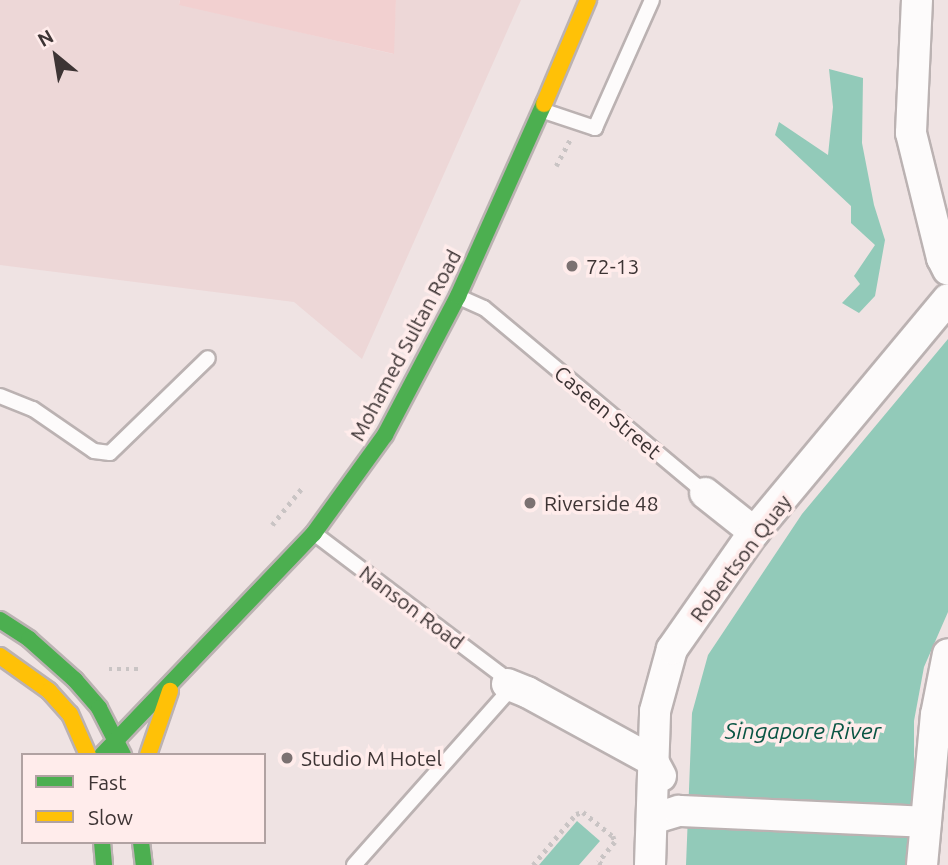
<!DOCTYPE html>
<style>
body{margin:0}
#map{position:relative;width:948px;height:865px;overflow:hidden;background:#efe3e3;font-family:Ubuntu,sans-serif}
div>[style]{position:absolute}
.built>*{inset:0;background:#edd7d7}
.green>*{inset:0;background:#f2d0d0}
.water>*{inset:0;background:#92cab9}
.path>*{height:4.5px;margin-top:-2.25px;transform-origin:0;background:repeating-linear-gradient(90deg,#c9c4c4 0 3.5px,transparent 0 8.5px)}
.roads{filter:drop-shadow(2px 0 #bbb2b2) drop-shadow(-2px 0 #bbb2b2) drop-shadow(0 2px #bbb2b2) drop-shadow(0 -2px #bbb2b2)}
.lane>*{height:14px;margin:-7px;padding:0 7px;transform-origin:7px;border-radius:7px;background:#fdfbfb}
.street>*{height:30px;margin:-15px;padding:0 15px;transform-origin:15px;border-radius:15px;background:#fdfbfb}
.fast>*{height:16px;margin:-8px;padding:0 8px;transform-origin:8px;border-radius:8px;background:#4caf50}
.slow>*{height:16px;margin:-8px;padding:0 8px;transform-origin:8px;border-radius:8px;background:#ffc107}
.dots>*{width:19px;height:19px;translate:-50% -50%;box-sizing:border-box;border:4px solid #ffeceb;border-radius:50%}
span{translate:-50% -50%;white-space:nowrap;text-align:center;line-height:1.15;-webkit-text-stroke:7px #ffeceb;paint-order:stroke}
.poi-label{font-size:21px;color:#3d3434}
.left{translate:0 -50%;text-align:left}
.street-label{font-size:21px;color:#3d3434}
.water-label{font-size:23px;color:#0a5544;font-style:italic}
.legend{position:absolute;left:21px;top:753px;width:245px;height:91px;box-sizing:border-box;background:#ffeceb;border:2px solid #b1a2a2;margin:0;padding:9px 12px;list-style:none;font-size:21px;color:#3d3434}
.legend li{display:flex;align-items:center;gap:14px;height:35px}
.legend b{width:35px;border:2px solid #b1a2a2}
.north{position:absolute;left:21px;top:21px;width:70px;height:70px;-webkit-text-stroke:5px #ffeceb;paint-order:stroke;rotate:330deg;font-size:19px;font-weight:700;line-height:28px;text-align:center;color:#3d3434}
.north::after{content:'';display:block;margin:auto;width:24px;height:32px;background:#3d3434;clip-path:polygon(50% 0,100% 100%,50% 72%,0 100%)}
</style>
<div id="map">
<div class="built">
<i style="clip-path:polygon(0 0,180px 0,179px 4px,393px 54px,396px 0,521px 0,362px 359px,294px 302px,0 265px)"></i>
</div>
<div class="green">
<i style="clip-path:polygon(180px 0,396px 0,394px 54px,179px 5px)"></i>
</div>
<div class="water">
<i style="clip-path:polygon(829px 69px,863px 78px,862px 143px,874px 205px,885px 240px,875px 296px,859px 313px,842px 303px,860px 284px,854px 276px,875px 245px,851px 223px,851px 206px,775px 135px,779px 122px,828px 155px,833px 107px)"></i>
<i style="clip-path:polygon(948px 339px,948px 612px,924px 667px,914px 721px,914px 836px,909px 865px,686px 865px,692px 713px,708px 655px,802px 514px)"></i>
<i style="clip-path:polygon(577px 821px,600px 841px,579px 865px,539px 865px)"></i>
</div>
<div class="path">
<i style="left:556px;top:166px;width:30px;rotate:-62deg"></i>
<i style="left:272px;top:525px;width:48px;rotate:-51deg"></i>
<i style="left:109px;top:669px;width:30px"></i>
<i style="left:533px;top:865px;width:67px;rotate:-49.9deg"></i>
<i style="left:576px;top:814px;width:7px;rotate:-16deg"></i>
<i style="left:583px;top:812px;width:38px;rotate:39deg"></i>
<i style="left:613px;top:836px;width:6px;rotate:72deg"></i>
<i style="left:615px;top:842px;width:26px;rotate:129deg"></i>
<i style="left:599px;top:862px;width:5px;rotate:37deg"></i>
</div>
<div class="roads">
<div class="lane">
<i style="left:544px;top:111px;width:54px;rotate:18.4deg"></i>
<i style="left:595px;top:128px;width:140px;rotate:-66deg"></i>
<i style="left:459px;top:297px;width:27px;rotate:24deg"></i>
<i style="left:484px;top:308px;width:288px;rotate:39.9deg"></i>
<i style="left:0;top:396px;width:35px;rotate:22deg"></i>
<i style="left:33px;top:409px;width:74px;rotate:34.5deg"></i>
<i style="left:94px;top:451px;width:16px;rotate:7deg"></i>
<i style="left:110px;top:453px;width:136px;rotate:-44.1deg"></i>
<i style="left:315px;top:534px;width:232px;rotate:37.1deg"></i>
<i style="left:500px;top:674px;width:12px;rotate:55deg"></i>
<i style="left:507px;top:684px;width:10px;rotate:96deg"></i>
<i style="left:506px;top:694px;width:229px;rotate:131.6deg"></i>
</div>
<div class="street">
<i style="left:917px;top:0;width:133px;rotate:92.6deg"></i>
<i style="left:911px;top:133px;width:129px;rotate:76.1deg"></i>
<i style="left:942px;top:258px;width:13px;rotate:63deg"></i>
<i style="left:705px;top:493px;width:63px;rotate:38.5deg"></i>
<i style="left:507px;top:684px;width:22px;rotate:22deg"></i>
<i style="left:527px;top:692px;width:144px;rotate:28.7deg"></i>
<i style="left:653px;top:761px;width:17px;rotate:62deg"></i>
<i style="left:652px;top:819px;width:28px;rotate:-17deg"></i>
<i style="left:679px;top:811px;width:247px;rotate:2.5deg"></i>
<i style="left:650px;top:865px;width:154px;rotate:-88.1deg"></i>
<i style="left:655px;top:711px;width:64px;rotate:-74.7deg"></i>
<i style="left:672px;top:649px;width:143px;rotate:-55deg"></i>
<i style="left:754px;top:532px;width:303px;rotate:-50.2deg"></i>
<i style="left:922px;top:865px;width:151px;rotate:-84.7deg"></i>
<i style="left:936px;top:715px;width:62px;rotate:-78.9deg"></i>
</div>
<div class="fast">
<i style="left:0;top:620px;width:35px;rotate:33deg"></i>
<i style="left:29px;top:639px;width:62px;rotate:41.7deg"></i>
<i style="left:75px;top:680px;width:37px;rotate:49deg"></i>
<i style="left:99px;top:708px;width:53px;rotate:62.9deg"></i>
<i style="left:102px;top:755px;width:307px;rotate:-46.3deg"></i>
<i style="left:314px;top:533px;width:121px;rotate:-54.1deg"></i>
<i style="left:385px;top:435px;width:157px;rotate:-62.3deg"></i>
<i style="left:458px;top:296px;width:210px;rotate:-65.9deg"></i>
<i style="left:102px;top:842px;width:23px;rotate:85deg"></i>
<i style="left:141px;top:842px;width:23px;rotate:83deg"></i>
</div>
<div class="slow">
<i style="left:544px;top:104px;width:113px;rotate:-67.1deg"></i>
<i style="left:0;top:656px;width:60px;rotate:35.5deg"></i>
<i style="left:49px;top:691px;width:31px;rotate:48deg"></i>
<i style="left:70px;top:714px;width:45px;rotate:66.3deg"></i>
<i style="left:148px;top:755px;width:68px;rotate:-71deg"></i>
</div>
</div>
<div class="dots">
<i style="left:572px;top:266px;background:#7b7171"></i>
<i style="left:530px;top:503px;background:#7b7171"></i>
<i style="left:287px;top:758px;background:#7b7171"></i>
</div>
<div class="poi-label">
<span class="left" style="left:586px;top:266px">72-13</span>
<span class="left" style="left:544px;top:503px">Riverside 48</span>
<span class="left" style="left:301px;top:758px">Studio M Hotel</span>
</div>
<div class="street-label">
<span style="left:405px;top:345px;rotate:-62deg">Mohamed Sultan Road</span>
<span style="left:608px;top:412px;rotate:40deg">Caseen Street</span>
<span style="left:740px;top:558px;rotate:-53deg">Robertson Quay</span>
<span style="left:412px;top:607px;rotate:37deg">Nanson Road</span>
</div>
<div class="water-label">
<span style="left:803px;top:731px">Singapore River</span>
</div>
<ul class="legend">
<li><b style="height:9px;background:#4caf50"></b>Fast</li>
<li><b style="height:9px;background:#ffc107"></b>Slow</li>
</ul>
<div class="north">N</div>
</div>
